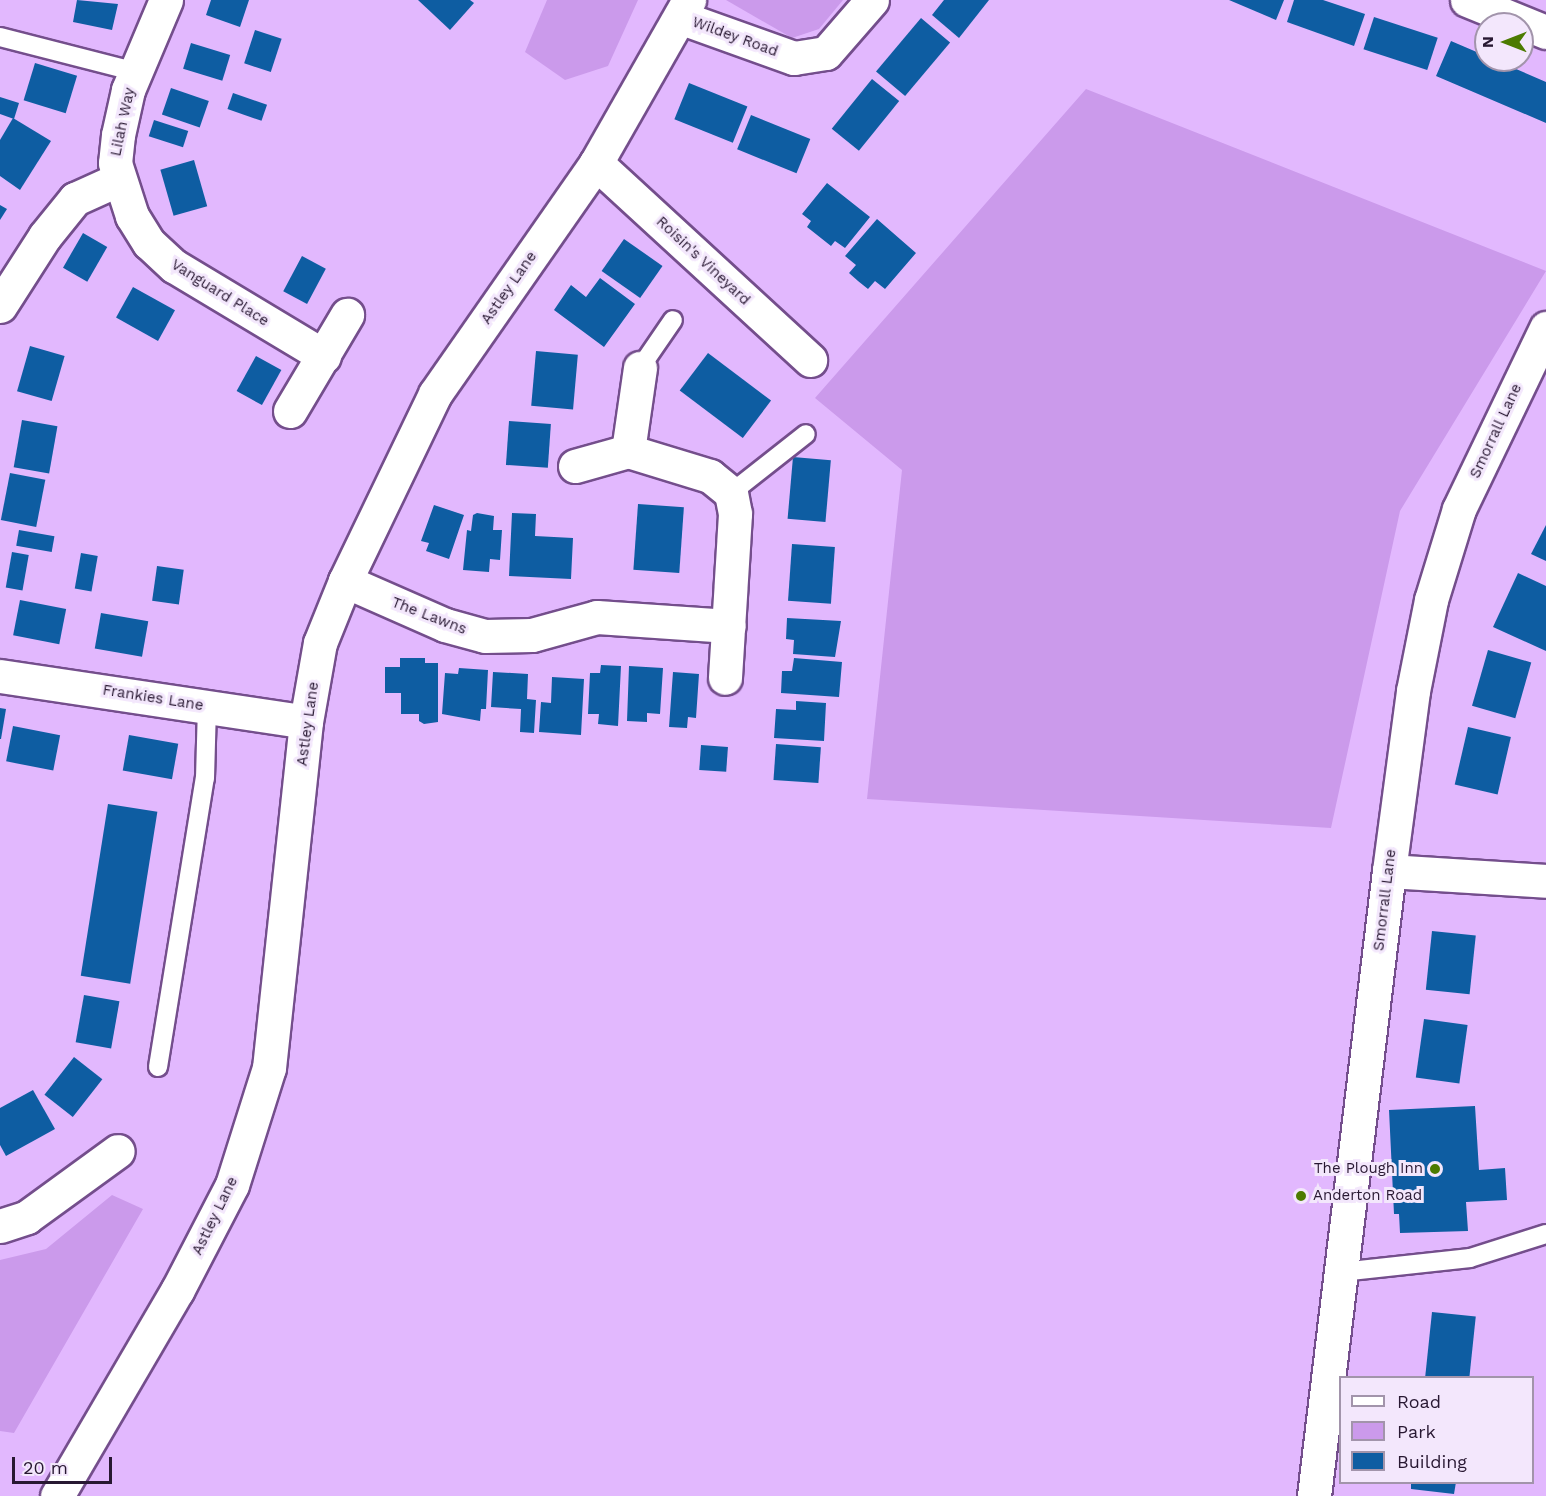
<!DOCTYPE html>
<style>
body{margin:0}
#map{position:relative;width:1546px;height:1496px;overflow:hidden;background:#e2b8fe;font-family:"Work Sans",sans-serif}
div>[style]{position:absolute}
.green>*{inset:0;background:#cb9aeb}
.building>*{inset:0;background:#0e5da2;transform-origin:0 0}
.roads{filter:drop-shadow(2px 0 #744e8c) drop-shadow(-2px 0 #744e8c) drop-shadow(0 2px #744e8c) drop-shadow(0 -2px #744e8c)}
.lane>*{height:18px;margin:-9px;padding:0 9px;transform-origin:9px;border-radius:9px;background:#fff}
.street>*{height:33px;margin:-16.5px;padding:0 16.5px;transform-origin:16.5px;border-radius:16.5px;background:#fff}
.secondary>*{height:33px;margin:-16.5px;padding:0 16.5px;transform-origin:16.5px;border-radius:16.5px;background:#fff}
.dots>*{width:16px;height:16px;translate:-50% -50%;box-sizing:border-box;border:3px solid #f3e7fc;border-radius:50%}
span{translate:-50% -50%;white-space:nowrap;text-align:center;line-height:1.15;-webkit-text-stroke:6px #f3e7fc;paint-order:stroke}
.street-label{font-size:15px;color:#281832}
.poi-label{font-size:15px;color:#281832}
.right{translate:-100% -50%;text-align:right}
.left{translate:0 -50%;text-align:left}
.legend{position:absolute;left:1339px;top:1376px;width:195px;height:108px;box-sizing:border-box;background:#f3e7fc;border:2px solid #a294ab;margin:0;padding:8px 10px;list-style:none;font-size:18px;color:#281832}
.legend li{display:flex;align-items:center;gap:12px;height:30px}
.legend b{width:30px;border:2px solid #a294ab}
.north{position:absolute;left:1474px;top:12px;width:60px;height:60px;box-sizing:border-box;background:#f3e7fc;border:2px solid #a294ab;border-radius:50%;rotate:270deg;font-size:16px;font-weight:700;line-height:24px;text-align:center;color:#281832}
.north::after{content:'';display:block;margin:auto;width:21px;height:27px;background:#4c7b01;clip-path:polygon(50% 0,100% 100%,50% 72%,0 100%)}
.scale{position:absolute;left:12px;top:1457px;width:100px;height:27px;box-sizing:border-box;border:3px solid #281832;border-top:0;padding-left:8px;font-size:18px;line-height:21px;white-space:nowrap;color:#281832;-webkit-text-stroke:4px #f3e7fc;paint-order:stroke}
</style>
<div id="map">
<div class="green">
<i style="clip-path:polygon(547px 0,638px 0,608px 66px,565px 80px,525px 52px)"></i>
<i style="clip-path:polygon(726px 0,843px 0,819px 29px,792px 38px)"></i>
<i style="clip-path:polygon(1086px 89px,1546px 271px,1400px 511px,1331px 828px,867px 799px,902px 470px,815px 398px)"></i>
<i style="clip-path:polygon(112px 1195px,143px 1209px,14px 1433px,0 1431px,0 1260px,46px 1249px)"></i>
</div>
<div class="building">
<i style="clip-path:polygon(77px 0,118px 4px,112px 30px,73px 22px)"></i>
<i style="clip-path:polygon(211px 0,249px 0,240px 27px,206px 15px)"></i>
<i style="clip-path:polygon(418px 0,470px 0,474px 3px,450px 30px)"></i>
<i style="clip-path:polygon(944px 0,989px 0,959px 38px,932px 15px)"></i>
<i style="clip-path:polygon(1229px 0,1284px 0,1276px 20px)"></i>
<i style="clip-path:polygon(1294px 0,1323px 0,1365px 14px,1354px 46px,1287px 22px)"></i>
<i style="left:1374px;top:17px;width:67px;height:34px;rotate:18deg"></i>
<i style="left:921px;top:18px;width:38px;height:70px;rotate:40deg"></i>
<i style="left:255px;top:30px;width:28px;height:35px;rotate:18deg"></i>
<i style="clip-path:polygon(1451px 41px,1486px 56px,1486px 60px,1495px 60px,1546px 82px,1546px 123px,1436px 76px)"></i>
<i style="left:191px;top:43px;width:41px;height:27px;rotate:17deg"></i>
<i style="left:35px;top:63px;width:44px;height:39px;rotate:17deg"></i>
<i style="left:872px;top:79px;width:35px;height:64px;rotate:39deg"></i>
<i style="left:689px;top:83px;width:63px;height:39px;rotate:22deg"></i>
<i style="left:171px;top:88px;width:40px;height:28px;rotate:19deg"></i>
<i style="left:233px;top:93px;width:36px;height:17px;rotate:19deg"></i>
<i style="clip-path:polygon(0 97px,19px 103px,14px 119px,0 114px)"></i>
<i style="left:751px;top:115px;width:64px;height:37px;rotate:22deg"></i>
<i style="clip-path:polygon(13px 118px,51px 141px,20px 190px,0 176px,0 140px)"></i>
<i style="left:154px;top:120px;width:36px;height:17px;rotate:18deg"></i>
<i style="left:194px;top:160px;width:48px;height:35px;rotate:74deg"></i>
<i style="clip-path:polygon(827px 183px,870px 217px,845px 248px,835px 241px,831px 246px,807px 227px,811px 221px,802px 214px)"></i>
<i style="clip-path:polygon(0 205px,7px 209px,0 220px)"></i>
<i style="clip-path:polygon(877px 219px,916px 253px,885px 289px,875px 281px,868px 289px,858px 281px,849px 273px,856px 265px,845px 256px)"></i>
<i style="left:83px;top:233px;width:28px;height:40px;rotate:30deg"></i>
<i style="left:624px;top:239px;width:47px;height:39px;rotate:35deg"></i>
<i style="left:302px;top:256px;width:27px;height:40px;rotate:28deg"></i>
<i style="clip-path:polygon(600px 278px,635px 304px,604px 347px,554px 310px,571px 285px,586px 297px)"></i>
<i style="left:133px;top:287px;width:48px;height:35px;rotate:29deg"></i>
<i style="left:30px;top:346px;width:36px;height:47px;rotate:16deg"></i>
<i style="left:536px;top:351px;width:42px;height:55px;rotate:5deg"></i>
<i style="left:708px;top:353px;width:79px;height:47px;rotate:37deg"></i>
<i style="left:256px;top:356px;width:29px;height:40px;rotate:29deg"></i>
<i style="left:22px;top:420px;width:36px;height:48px;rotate:10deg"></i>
<i style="left:509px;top:421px;width:42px;height:44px;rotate:4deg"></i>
<i style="left:793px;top:457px;width:38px;height:62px;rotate:5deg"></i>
<i style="left:10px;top:473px;width:36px;height:48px;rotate:11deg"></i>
<i style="left:638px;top:504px;width:46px;height:66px;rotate:4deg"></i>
<i style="clip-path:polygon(434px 505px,464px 515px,449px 559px,426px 551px,429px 543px,421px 541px)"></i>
<i style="clip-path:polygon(477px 513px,494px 516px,493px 530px,502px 530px,500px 560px,490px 559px,489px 572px,463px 570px,467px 530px,471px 531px,473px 515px)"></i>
<i style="clip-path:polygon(512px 513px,536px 514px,535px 536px,573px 538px,571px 579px,509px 576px)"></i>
<i style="clip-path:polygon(1546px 525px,1546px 561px,1531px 554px)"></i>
<i style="left:19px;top:530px;width:36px;height:16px;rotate:10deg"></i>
<i style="left:792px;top:544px;width:43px;height:57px;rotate:4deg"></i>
<i style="left:12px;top:552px;width:17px;height:36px;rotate:10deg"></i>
<i style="left:81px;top:553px;width:17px;height:36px;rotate:10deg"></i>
<i style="left:157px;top:566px;width:27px;height:35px;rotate:8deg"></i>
<i style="clip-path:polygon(1518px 573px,1546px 586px,1546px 651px,1493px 627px)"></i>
<i style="left:20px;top:600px;width:47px;height:36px;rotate:11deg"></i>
<i style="left:101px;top:613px;width:48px;height:36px;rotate:10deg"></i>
<i style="clip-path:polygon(787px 618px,841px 621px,835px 657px,793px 654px,794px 640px,786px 639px)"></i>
<i style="left:1488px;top:650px;width:45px;height:58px;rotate:16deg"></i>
<i style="clip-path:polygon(400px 658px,425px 658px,425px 663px,438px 663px,438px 722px,424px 724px,419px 721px,419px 714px,401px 714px,401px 693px,385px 693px,385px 667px,400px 667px)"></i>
<i style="clip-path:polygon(794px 658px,842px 662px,839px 697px,781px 693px,782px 671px,792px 671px)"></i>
<i style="clip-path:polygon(601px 665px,621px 666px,618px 726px,598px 724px,599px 714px,588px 714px,590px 673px,600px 673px)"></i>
<i style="clip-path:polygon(629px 666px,663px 668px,660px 714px,647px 713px,647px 722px,627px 721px)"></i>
<i style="clip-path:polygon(459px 668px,488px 670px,486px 709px,481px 709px,480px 721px,442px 714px,445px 673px,458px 674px)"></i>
<i style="clip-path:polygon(493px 672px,528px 674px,527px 699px,536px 700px,534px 733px,520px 732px,521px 709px,491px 707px)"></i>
<i style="clip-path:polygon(673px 672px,699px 674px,696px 718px,688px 717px,687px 728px,669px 727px)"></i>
<i style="clip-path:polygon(552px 677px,584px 679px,581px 735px,539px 732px,541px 702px,551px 703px)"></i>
<i style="clip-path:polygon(796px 701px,826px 703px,824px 741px,774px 738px,776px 709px,796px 710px)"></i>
<i style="clip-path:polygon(0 708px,6px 709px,1px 739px,0 739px)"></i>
<i style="left:13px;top:726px;width:48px;height:36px;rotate:11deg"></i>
<i style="left:1468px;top:727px;width:44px;height:59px;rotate:13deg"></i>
<i style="left:129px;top:735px;width:50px;height:36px;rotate:10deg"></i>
<i style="left:776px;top:744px;width:45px;height:36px;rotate:4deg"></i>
<i style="left:701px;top:745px;width:27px;height:25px;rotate:4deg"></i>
<i style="left:108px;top:804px;width:50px;height:174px;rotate:9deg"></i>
<i style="left:1432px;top:931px;width:44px;height:59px;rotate:6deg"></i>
<i style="left:84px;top:995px;width:36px;height:48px;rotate:10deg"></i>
<i style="left:1424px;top:1019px;width:44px;height:59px;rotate:8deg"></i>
<i style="left:74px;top:1057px;width:36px;height:48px;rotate:38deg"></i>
<i style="clip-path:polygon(33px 1090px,55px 1129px,6px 1156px,0 1145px,0 1108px)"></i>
<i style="clip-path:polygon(1475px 1106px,1479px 1170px,1505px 1168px,1507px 1200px,1466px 1202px,1468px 1231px,1400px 1233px,1399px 1214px,1394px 1214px,1389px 1110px)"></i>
<i style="left:1432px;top:1312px;width:44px;height:66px;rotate:6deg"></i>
<i style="clip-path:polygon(1411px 1482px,1456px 1482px,1454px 1494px,1411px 1489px)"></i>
</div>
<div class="roads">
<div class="lane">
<i style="left:0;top:37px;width:140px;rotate:14.4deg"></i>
<i style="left:640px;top:368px;width:58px;rotate:-55.5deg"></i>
<i style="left:731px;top:493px;width:95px;rotate:-38.2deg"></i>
<i style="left:158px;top:1067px;width:293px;rotate:-80.8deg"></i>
<i style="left:205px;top:778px;width:71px;rotate:-88.4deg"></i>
<i style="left:1341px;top:1272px;width:130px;rotate:-6.2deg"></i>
<i style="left:1470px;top:1258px;width:80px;rotate:-17.5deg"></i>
</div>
<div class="street">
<i style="left:166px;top:0;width:98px;rotate:112.9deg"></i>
<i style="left:128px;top:90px;width:46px;rotate:102.5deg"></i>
<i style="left:118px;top:135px;width:28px;rotate:96deg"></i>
<i style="left:115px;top:163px;width:56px;rotate:72.2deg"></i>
<i style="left:132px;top:216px;width:32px;rotate:58deg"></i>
<i style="left:149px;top:243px;width:34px;rotate:43deg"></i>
<i style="left:174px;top:266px;width:175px;rotate:31deg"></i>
<i style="left:1467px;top:0;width:85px;rotate:22.1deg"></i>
<i style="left:682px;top:18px;width:119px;rotate:19.7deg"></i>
<i style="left:794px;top:58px;width:32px;rotate:-9deg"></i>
<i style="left:826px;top:53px;width:70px;rotate:-49deg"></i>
<i style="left:596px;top:163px;width:291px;rotate:42.6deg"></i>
<i style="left:0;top:306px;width:83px;rotate:-57.3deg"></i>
<i style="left:45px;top:236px;width:48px;rotate:-51deg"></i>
<i style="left:75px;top:199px;width:48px;rotate:-24.4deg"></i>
<i style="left:290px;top:411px;width:112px;rotate:-59.3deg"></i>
<i style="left:628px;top:451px;width:86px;rotate:17deg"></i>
<i style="left:710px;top:476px;width:27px;rotate:39deg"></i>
<i style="left:731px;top:493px;width:21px;rotate:79deg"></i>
<i style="left:735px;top:514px;width:164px;rotate:93.5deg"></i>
<i style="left:575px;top:466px;width:55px;rotate:-15.8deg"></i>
<i style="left:628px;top:451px;width:84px;rotate:-81.8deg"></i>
<i style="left:345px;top:581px;width:109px;rotate:23.7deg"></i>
<i style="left:445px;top:625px;width:41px;rotate:15.4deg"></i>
<i style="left:485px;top:636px;width:47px;rotate:-1.2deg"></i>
<i style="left:532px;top:635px;width:67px;rotate:-15.5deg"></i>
<i style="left:597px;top:617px;width:132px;rotate:3.9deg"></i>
<i style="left:0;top:676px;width:309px;rotate:8.5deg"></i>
<i style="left:1389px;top:871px;width:157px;rotate:3.6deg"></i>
<i style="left:0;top:1226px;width:28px;rotate:-18deg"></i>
<i style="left:27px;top:1217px;width:112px;rotate:-36deg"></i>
</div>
<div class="secondary">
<i style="left:57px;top:1496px;width:238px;rotate:-59.7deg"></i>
<i style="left:177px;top:1291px;width:119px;rotate:-62.6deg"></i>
<i style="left:232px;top:1185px;width:123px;rotate:-72.5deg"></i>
<i style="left:269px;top:1068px;width:348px;rotate:-83.9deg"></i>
<i style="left:306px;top:722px;width:80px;rotate:-80deg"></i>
<i style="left:320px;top:643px;width:67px;rotate:-68deg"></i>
<i style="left:345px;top:581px;width:208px;rotate:-64.3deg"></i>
<i style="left:435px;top:394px;width:282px;rotate:-55.1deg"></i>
<i style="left:596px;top:163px;width:188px;rotate:-60.3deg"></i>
<i style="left:1314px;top:1496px;width:629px;rotate:-83.16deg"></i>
<i style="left:1389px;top:871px;width:182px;rotate:-82.4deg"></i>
<i style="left:1413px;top:691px;width:93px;rotate:-78.8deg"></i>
<i style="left:1431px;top:600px;width:95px;rotate:-72.9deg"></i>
<i style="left:1459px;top:509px;width:201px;rotate:-64.3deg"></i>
</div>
</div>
<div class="dots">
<i style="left:1435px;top:1169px;background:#4c7b01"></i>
<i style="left:1301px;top:1196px;background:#4c7b01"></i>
</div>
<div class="street-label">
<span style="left:735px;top:37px;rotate:20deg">Wildey Road</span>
<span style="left:123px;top:122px;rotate:-78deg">Lilah Way</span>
<span style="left:703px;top:261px;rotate:43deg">Roisin's Vineyard</span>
<span style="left:509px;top:288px;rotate:-55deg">Astley Lane</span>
<span style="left:220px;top:293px;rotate:32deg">Vanguard Place</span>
<span style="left:1496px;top:431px;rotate:-65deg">Smorrall Lane</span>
<span style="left:429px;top:616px;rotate:21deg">The Lawns</span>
<span style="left:153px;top:698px;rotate:9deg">Frankies Lane</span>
<span style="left:308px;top:724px;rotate:-82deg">Astley Lane</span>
<span style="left:1385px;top:900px;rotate:-83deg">Smorrall Lane</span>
<span style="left:215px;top:1216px;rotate:-64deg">Astley Lane</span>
</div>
<div class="poi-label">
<span class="right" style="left:1423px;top:1169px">The Plough Inn</span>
<span class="left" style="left:1313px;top:1196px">Anderton Road</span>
</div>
<ul class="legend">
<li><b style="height:8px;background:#fff"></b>Road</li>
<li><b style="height:16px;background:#cb9aeb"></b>Park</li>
<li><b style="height:16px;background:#0e5da2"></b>Building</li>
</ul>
<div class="north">N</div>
<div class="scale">20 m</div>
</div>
